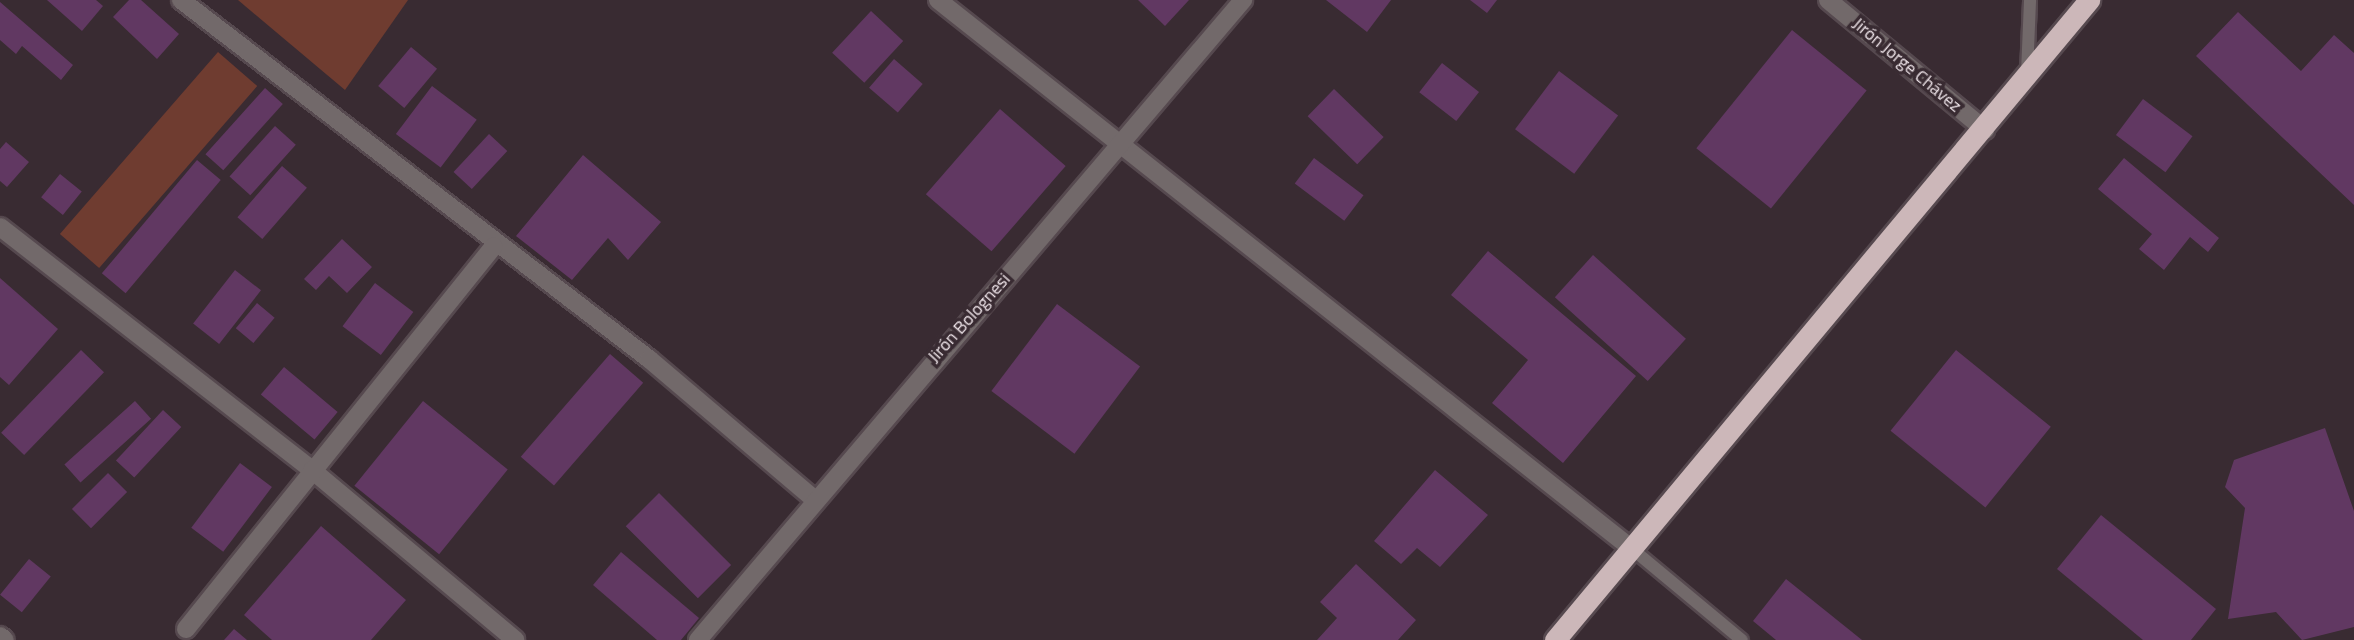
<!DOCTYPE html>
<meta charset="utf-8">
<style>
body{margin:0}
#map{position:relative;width:2354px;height:640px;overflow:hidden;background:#392b32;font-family:"Titillium Web",sans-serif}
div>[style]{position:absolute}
.green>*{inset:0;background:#6f3c30;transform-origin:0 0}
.building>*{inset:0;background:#613862;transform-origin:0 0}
.roads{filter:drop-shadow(2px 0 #56494f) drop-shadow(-2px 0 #56494f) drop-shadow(0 2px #56494f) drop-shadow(0 -2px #56494f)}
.lane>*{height:12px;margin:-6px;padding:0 6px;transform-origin:6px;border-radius:6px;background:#72696a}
.street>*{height:18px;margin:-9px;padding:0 9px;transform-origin:9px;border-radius:9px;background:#72696a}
.highway>*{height:21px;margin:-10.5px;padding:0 10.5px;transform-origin:10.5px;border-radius:10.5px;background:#ccb7b9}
span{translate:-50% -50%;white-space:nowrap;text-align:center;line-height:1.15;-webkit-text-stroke:7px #392b32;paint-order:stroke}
.street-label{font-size:18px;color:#efe5ea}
</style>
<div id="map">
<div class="green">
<i style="clip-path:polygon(238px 0,408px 0,345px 90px)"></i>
<i style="left:218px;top:52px;width:52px;height:241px;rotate:41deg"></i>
</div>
<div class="building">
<i style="clip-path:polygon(47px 0,96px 0,103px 6px,82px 31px)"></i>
<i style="clip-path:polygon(129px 0,141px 0,179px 34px,157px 59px,113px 17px)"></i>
<i style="clip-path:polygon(1138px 0,1189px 0,1165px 26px)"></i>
<i style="clip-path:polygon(1326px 0,1391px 0,1367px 32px)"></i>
<i style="clip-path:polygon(1470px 0,1497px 0,1487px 13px)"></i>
<i style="clip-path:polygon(0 2px,73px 65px,61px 80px,22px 46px,16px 54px,0 40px)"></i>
<i style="left:871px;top:11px;width:44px;height:57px;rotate:43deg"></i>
<i style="clip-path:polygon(2238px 12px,2301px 71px,2334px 35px,2354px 53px,2354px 205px,2196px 56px)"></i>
<i style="left:1792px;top:30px;width:96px;height:152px;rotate:39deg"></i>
<i style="left:411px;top:47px;width:34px;height:51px;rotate:40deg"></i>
<i style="left:894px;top:59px;width:38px;height:38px;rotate:41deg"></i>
<i style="left:1442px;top:63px;width:47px;height:37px;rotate:38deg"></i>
<i style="left:1559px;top:71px;width:74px;height:73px;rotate:37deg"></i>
<i style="left:432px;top:86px;width:56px;height:60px;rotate:37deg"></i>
<i style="left:265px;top:88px;width:24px;height:89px;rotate:42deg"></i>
<i style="left:1334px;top:89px;width:69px;height:38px;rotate:44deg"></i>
<i style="left:2143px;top:99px;width:62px;height:45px;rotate:37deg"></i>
<i style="left:1000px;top:109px;width:87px;height:113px;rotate:41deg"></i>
<i style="left:275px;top:126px;width:28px;height:68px;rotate:42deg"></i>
<i style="left:489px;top:134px;width:25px;height:52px;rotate:43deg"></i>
<i style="clip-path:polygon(6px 142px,29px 162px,7px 187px,0 181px,0 149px)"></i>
<i style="clip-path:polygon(583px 155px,661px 222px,628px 260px,608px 238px,572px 280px,516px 236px)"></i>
<i style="left:1314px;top:158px;width:62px;height:32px;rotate:37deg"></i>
<i style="clip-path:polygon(2124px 158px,2219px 238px,2208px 252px,2190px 237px,2164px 270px,2139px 249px,2152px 234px,2098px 189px)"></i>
<i style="left:197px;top:160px;width:31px;height:148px;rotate:40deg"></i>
<i style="left:282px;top:166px;width:33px;height:68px;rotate:41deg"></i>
<i style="left:60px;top:174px;width:28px;height:30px;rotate:39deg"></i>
<i style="clip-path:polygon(342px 239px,372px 267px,347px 293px,329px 276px,316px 290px,304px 279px)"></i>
<i style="clip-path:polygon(1488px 251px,1636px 376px,1563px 463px,1492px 403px,1528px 360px,1451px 295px)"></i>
<i style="left:1593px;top:255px;width:125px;height:57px;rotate:42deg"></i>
<i style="left:235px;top:270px;width:33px;height:68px;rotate:38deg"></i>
<i style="clip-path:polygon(0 278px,58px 329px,9px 385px,0 377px)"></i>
<i style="left:375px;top:283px;width:48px;height:54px;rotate:37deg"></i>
<i style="left:257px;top:303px;width:23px;height:33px;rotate:40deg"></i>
<i style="left:1057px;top:304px;width:104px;height:109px;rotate:37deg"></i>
<i style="left:81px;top:350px;width:32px;height:115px;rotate:44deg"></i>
<i style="left:1956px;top:350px;width:122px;height:104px;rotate:39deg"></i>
<i style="left:610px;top:354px;width:44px;height:136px;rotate:41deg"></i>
<i style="left:284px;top:367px;width:70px;height:36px;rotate:40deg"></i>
<i style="left:135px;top:401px;width:24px;height:95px;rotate:48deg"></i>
<i style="left:423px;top:401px;width:109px;height:109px;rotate:39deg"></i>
<i style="left:163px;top:410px;width:25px;height:69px;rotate:43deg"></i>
<i style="clip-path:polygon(2325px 428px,2354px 511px,2354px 627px,2302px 640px,2276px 612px,2228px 619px,2245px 508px,2225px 487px,2234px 460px)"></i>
<i style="left:240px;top:463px;width:40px;height:81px;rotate:37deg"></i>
<i style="clip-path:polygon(1435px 470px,1488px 515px,1440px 567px,1417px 548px,1401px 564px,1374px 541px)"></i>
<i style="left:108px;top:473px;width:27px;height:51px;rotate:45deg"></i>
<i style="left:659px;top:493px;width:102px;height:47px;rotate:45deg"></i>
<i style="clip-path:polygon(2101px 515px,2216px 609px,2191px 640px,2143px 640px,2057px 569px)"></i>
<i style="clip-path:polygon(321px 526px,406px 600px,371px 640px,272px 640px,244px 615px)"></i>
<i style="clip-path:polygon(621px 552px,699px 618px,681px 640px,657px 640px,593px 585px)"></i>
<i style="left:29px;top:559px;width:28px;height:46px;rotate:39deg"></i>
<i style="clip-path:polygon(1356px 564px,1416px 620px,1398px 640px,1317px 640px,1337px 618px,1320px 602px)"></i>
<i style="clip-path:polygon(1786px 579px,1862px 640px,1776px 640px,1753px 621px)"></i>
<i style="clip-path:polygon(234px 629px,247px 640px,224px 640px)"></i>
</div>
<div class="roads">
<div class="lane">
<i style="left:2027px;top:73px;width:73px;rotate:-87.6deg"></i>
<i style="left:1631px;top:548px;width:144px;rotate:39.7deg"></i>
</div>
<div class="street">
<i style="left:181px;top:0;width:590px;rotate:37.49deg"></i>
<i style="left:649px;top:359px;width:218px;rotate:40.3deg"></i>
<i style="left:938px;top:0;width:883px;rotate:38.34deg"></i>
<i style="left:1828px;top:0;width:204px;rotate:39.6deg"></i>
<i style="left:0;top:227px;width:395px;rotate:37.9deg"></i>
<i style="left:312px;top:470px;width:265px;rotate:39.9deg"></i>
<i style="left:186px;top:629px;width:491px;rotate:-51.2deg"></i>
<i style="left:0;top:636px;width:6px;rotate:39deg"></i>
<i style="left:698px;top:640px;width:841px;rotate:-49.58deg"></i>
</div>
<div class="highway">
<i style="left:1555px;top:640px;width:834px;rotate:-50.16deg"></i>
</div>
</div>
<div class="street-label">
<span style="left:1907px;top:65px;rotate:40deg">Jirón Jorge Chávez</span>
<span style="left:969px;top:318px;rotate:-48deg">Jirón Bolognesi</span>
</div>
</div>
